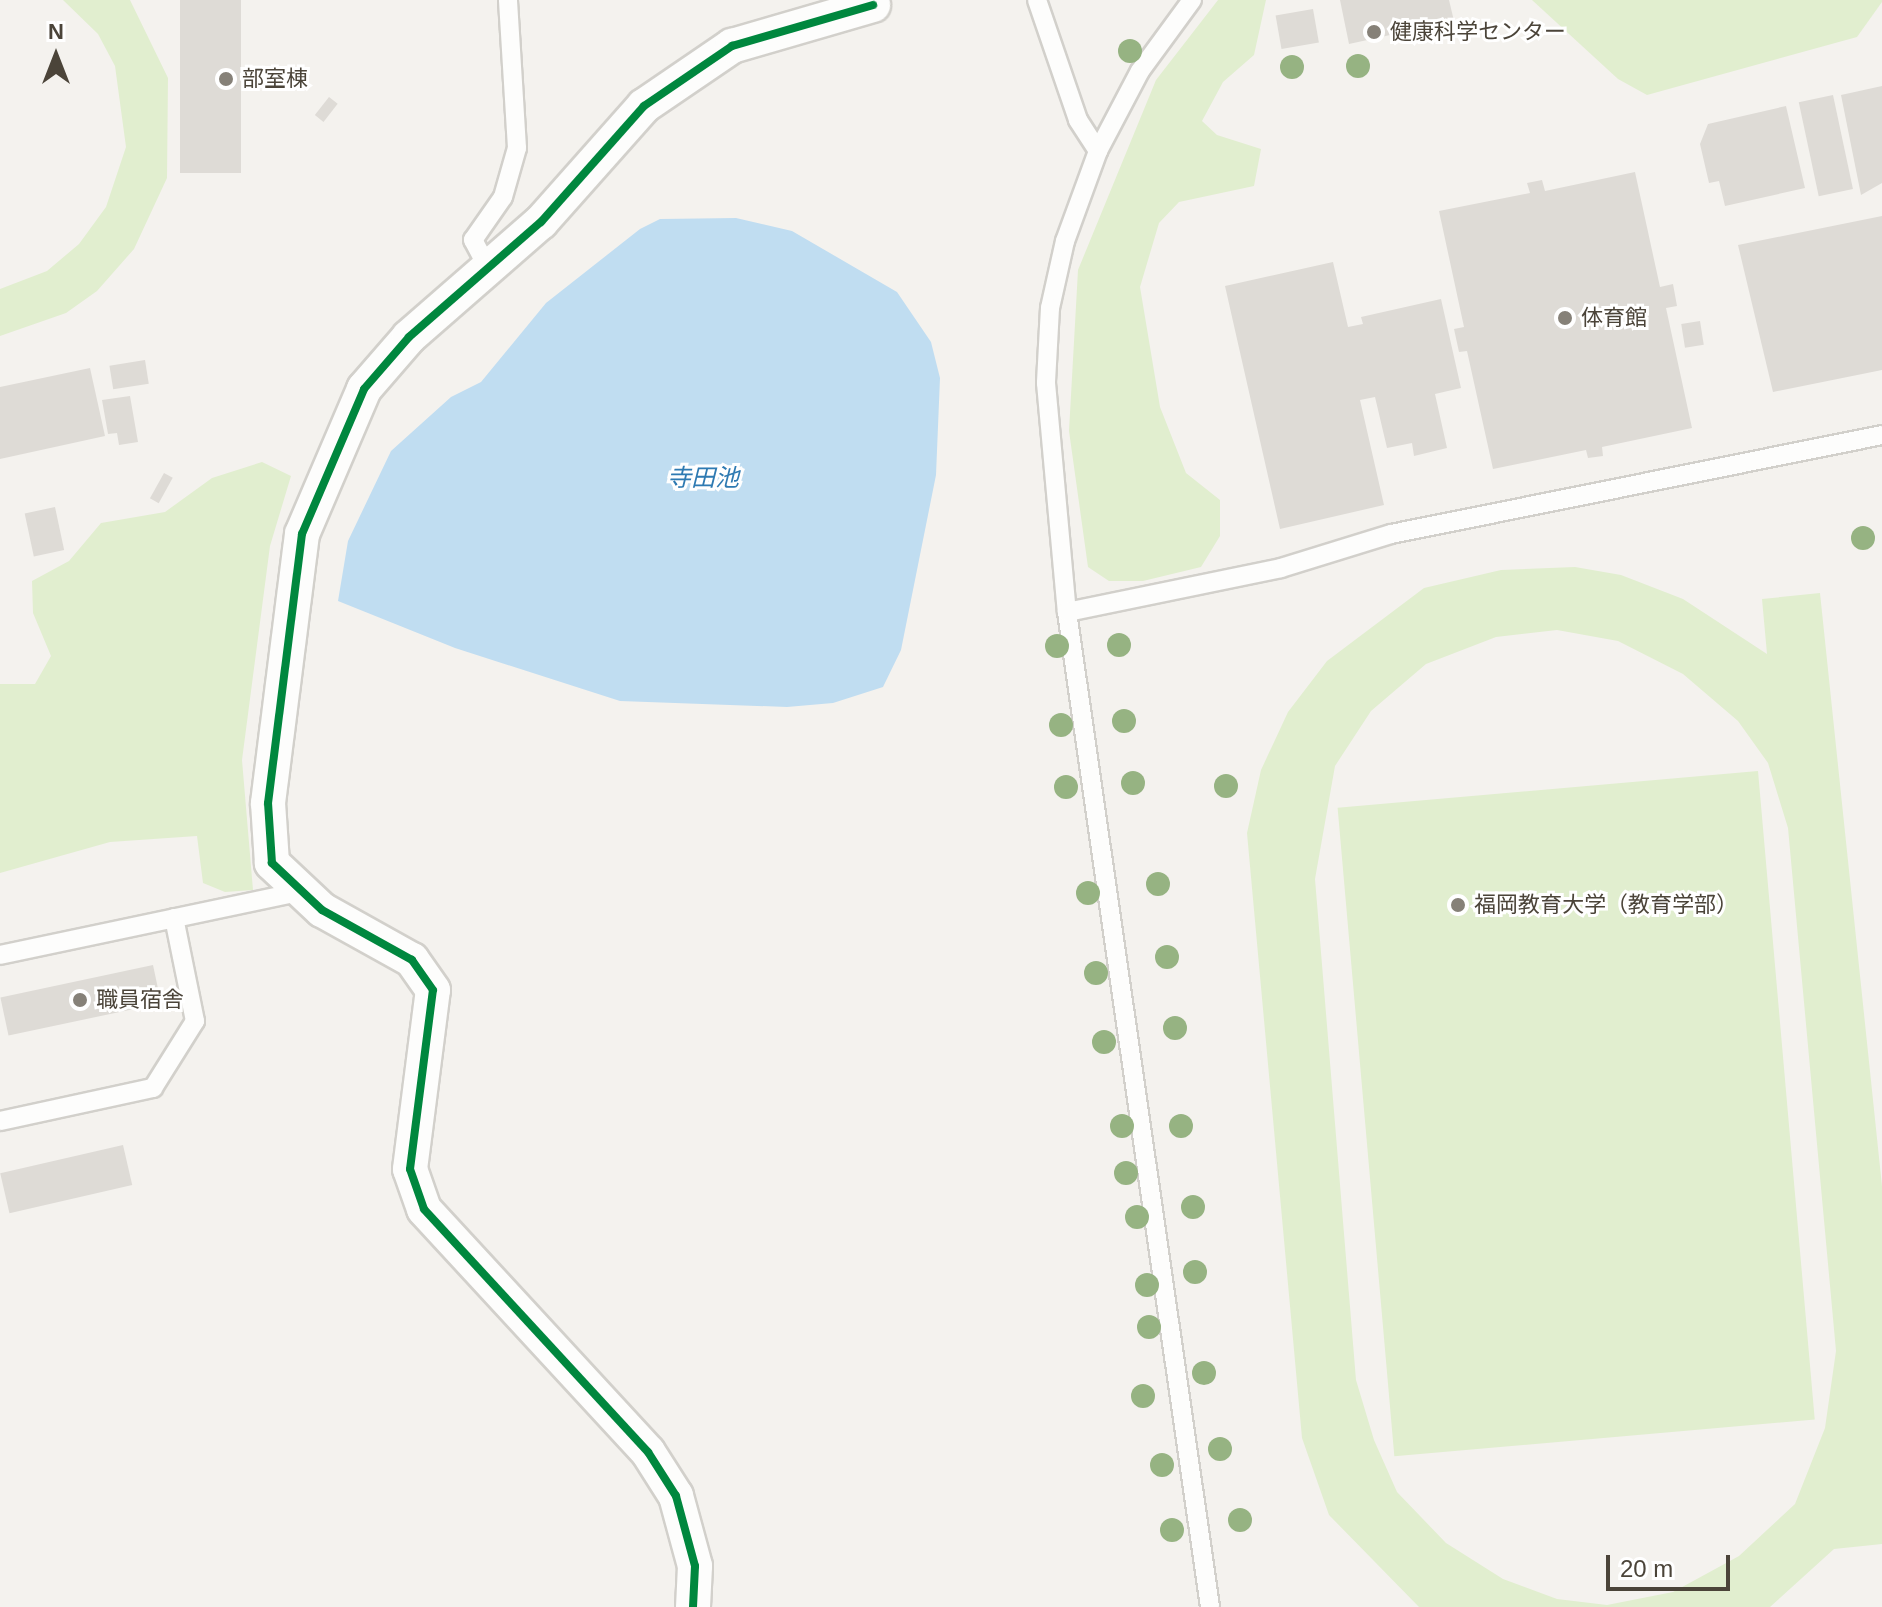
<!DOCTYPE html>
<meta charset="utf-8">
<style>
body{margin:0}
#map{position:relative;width:1882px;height:1607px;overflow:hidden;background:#f4f2ee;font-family:Helvetica,"Noto Sans JP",sans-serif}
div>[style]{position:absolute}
.green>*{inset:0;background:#e1eecf;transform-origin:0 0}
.water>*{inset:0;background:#c0ddf1}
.building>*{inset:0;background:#dedbd6;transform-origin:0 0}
.roads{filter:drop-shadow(2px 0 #d2d0cb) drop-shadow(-2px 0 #d2d0cb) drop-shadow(0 2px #d2d0cb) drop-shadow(0 -2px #d2d0cb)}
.lane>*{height:18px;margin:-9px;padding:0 9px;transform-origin:9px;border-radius:9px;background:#fdfdfc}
.street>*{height:34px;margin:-17px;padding:0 17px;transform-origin:17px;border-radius:17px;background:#fdfdfc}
.cycleway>*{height:8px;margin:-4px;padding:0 4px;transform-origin:4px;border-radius:4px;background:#00873e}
.trees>*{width:24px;height:24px;margin:-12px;border-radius:50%;background:#96b382}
.dots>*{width:22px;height:22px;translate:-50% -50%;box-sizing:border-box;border:4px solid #fff;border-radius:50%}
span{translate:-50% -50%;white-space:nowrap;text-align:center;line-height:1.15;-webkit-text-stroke:6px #fff;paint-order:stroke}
.poi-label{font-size:22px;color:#4b4439}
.left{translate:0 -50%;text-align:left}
.water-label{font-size:24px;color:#2e7ab2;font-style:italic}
.north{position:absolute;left:16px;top:16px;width:80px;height:80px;-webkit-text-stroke:6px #fff;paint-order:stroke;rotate:0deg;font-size:22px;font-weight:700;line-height:32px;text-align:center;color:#4b4439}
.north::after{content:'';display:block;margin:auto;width:28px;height:36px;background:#4b4439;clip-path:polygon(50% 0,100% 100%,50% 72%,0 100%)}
.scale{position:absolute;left:1606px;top:1555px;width:124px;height:36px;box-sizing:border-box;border:4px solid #4b4439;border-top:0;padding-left:10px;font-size:24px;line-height:28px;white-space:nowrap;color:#4b4439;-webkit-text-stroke:6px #fff;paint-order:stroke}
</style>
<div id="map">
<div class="green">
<i style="clip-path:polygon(63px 0,130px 0,168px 78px,167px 178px,134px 249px,97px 291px,66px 313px,0 336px,0 289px,47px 271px,79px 244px,106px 207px,126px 147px,115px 66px,98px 34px)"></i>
<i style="clip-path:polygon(1218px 0,1266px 0,1254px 55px,1223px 82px,1202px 121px,1217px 135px,1261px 149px,1254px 186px,1179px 202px,1159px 223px,1140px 287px,1160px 407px,1186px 473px,1220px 500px,1220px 536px,1201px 567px,1143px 581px,1109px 581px,1088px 567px,1069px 431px,1078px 270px,1156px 80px)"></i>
<i style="clip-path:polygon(1532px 0,1882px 0,1882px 2px,1857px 37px,1647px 95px,1618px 79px)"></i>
<i style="clip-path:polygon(262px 462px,291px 476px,270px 546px,242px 760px,253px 890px,225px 892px,203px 883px,197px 836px,110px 842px,0 873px,0 684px,35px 684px,51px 656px,33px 613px,32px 581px,69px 561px,101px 523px,165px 512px,212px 478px)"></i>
<i style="clip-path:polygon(evenodd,1575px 567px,1621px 575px,1683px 599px,1767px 654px,1762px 599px,1820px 593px,1882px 1186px,1882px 1544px,1834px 1549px,1770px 1607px,1419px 1607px,1329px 1515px,1302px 1438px,1247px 833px,1261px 770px,1288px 712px,1327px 661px,1424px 588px,1501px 570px,1575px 567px,1557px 630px,1618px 641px,1683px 674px,1738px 721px,1768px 763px,1788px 828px,1836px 1351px,1825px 1428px,1795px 1504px,1739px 1556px,1673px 1592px,1607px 1605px,1557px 1599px,1503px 1579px,1446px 1543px,1397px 1492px,1374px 1440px,1356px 1380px,1315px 879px,1335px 766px,1371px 711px,1426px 664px,1496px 637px,1557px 630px)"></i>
<i style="left:1758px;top:771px;width:651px;height:422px;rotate:85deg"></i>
</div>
<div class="water">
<i style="clip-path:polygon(736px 218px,792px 231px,897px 292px,931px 342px,940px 378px,936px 475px,901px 650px,883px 687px,833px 703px,787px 707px,620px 701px,455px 648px,338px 601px,348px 541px,391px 451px,451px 397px,481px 382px,546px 303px,640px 229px,660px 219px)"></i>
</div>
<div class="building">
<i style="left:180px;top:0;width:61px;height:173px"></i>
<i style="clip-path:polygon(1340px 0,1449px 0,1454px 21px,1349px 44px)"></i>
<i style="left:1313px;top:9px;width:34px;height:38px;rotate:80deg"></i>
<i style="clip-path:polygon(1882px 86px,1882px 183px,1861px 195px,1841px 95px)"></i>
<i style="left:1833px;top:95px;width:96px;height:35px;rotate:78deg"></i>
<i style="left:329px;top:97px;width:11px;height:23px;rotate:38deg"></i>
<i style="clip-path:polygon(1786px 106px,1805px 188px,1725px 206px,1719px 181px,1709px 183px,1700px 144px,1708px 124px)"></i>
<i style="clip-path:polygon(1635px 172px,1660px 287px,1673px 284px,1677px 306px,1666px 308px,1692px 428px,1602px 447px,1603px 456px,1588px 458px,1586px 450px,1493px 469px,1467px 351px,1459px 352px,1454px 329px,1464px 327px,1439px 211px,1530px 193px,1527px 183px,1542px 180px,1545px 191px)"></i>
<i style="clip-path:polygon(1882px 216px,1882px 370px,1773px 392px,1738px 245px)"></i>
<i style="clip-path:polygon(1333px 262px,1348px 327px,1363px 324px,1361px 317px,1441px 299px,1461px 388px,1435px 394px,1447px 448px,1414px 456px,1412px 443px,1387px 448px,1375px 397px,1360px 400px,1384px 505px,1280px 529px,1225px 286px)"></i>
<i style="left:1700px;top:321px;width:24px;height:19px;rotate:81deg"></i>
<i style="left:145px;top:360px;width:24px;height:36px;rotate:81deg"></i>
<i style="clip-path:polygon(90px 368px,105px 436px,0 459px,0 387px)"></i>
<i style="clip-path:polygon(130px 396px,138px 442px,119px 445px,117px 433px,108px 434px,102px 400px)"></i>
<i style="left:164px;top:473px;width:10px;height:29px;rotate:29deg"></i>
<i style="left:55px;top:507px;width:44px;height:31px;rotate:78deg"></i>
<i style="left:153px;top:965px;width:39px;height:156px;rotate:78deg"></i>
<i style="left:123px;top:1145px;width:41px;height:126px;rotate:77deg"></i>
</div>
<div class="roads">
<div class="lane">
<i style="left:1037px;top:0;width:127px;rotate:71.1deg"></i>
<i style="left:1078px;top:120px;width:37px;rotate:57deg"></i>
<i style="left:1192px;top:0;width:88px;rotate:126.2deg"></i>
<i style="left:1140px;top:71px;width:90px;rotate:117.7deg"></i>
<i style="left:1098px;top:151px;width:96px;rotate:110.1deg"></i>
<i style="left:1065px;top:241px;width:69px;rotate:102.6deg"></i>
<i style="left:1050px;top:308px;width:75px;rotate:93.1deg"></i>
<i style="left:1046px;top:383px;width:230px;rotate:84.8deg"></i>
<i style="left:1067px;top:612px;width:1005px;rotate:81.82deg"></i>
<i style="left:488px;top:268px;width:32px;rotate:-118deg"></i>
<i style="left:473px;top:240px;width:52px;rotate:-55.1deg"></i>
<i style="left:503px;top:197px;width:51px;rotate:-74.1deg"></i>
<i style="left:517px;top:148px;width:148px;rotate:-93.5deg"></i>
<i style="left:1067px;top:612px;width:218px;rotate:-11.6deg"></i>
<i style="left:1281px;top:568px;width:115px;rotate:-17.2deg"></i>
<i style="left:1391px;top:534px;width:501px;rotate:-11.4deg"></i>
<i style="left:0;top:955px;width:306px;rotate:-11.9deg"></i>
<i style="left:0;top:1121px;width:157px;rotate:-12.2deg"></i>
<i style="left:153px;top:1088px;width:79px;rotate:-57.9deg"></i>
<i style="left:195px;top:1021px;width:105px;rotate:-101.5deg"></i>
</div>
<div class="street">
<i style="left:693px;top:1607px;width:41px;rotate:-87.2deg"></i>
<i style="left:695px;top:1566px;width:73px;rotate:-105.2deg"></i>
<i style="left:676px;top:1496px;width:52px;rotate:-122.5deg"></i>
<i style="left:648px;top:1452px;width:330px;rotate:-132.7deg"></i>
<i style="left:424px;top:1209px;width:42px;rotate:-109.3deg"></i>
<i style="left:410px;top:1169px;width:180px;rotate:-82.7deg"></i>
<i style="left:433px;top:990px;width:37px;rotate:-125deg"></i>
<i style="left:412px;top:960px;width:103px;rotate:-150.9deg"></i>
<i style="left:322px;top:910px;width:69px;rotate:-136.8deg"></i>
<i style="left:272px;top:863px;width:60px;rotate:-93.8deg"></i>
<i style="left:268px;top:803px;width:271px;rotate:-82.8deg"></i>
<i style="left:302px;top:534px;width:158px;rotate:-66.8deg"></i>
<i style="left:364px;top:389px;width:69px;rotate:-49.1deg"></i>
<i style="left:409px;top:337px;width:175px;rotate:-41.1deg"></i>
<i style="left:541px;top:222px;width:155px;rotate:-48.4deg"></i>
<i style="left:644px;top:106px;width:107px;rotate:-34.3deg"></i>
<i style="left:732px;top:46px;width:147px;rotate:-16.2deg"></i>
</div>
</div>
<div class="cycleway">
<i style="left:693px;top:1607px;width:41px;rotate:-87.2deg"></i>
<i style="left:695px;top:1566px;width:73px;rotate:-105.2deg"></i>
<i style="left:676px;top:1496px;width:52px;rotate:-122.5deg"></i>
<i style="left:648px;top:1452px;width:330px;rotate:-132.7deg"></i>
<i style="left:424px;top:1209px;width:42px;rotate:-109.3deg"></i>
<i style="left:410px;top:1169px;width:180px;rotate:-82.7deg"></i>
<i style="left:433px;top:990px;width:37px;rotate:-125deg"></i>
<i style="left:412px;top:960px;width:103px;rotate:-150.9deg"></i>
<i style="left:322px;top:910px;width:69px;rotate:-136.8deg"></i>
<i style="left:272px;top:863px;width:60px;rotate:-93.8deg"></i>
<i style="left:268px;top:803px;width:271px;rotate:-82.8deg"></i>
<i style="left:302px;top:534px;width:158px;rotate:-66.8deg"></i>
<i style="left:364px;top:389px;width:69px;rotate:-49.1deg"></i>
<i style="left:409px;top:337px;width:175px;rotate:-41.1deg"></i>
<i style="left:541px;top:222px;width:155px;rotate:-48.4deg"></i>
<i style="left:644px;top:106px;width:107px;rotate:-34.3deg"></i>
<i style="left:732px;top:46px;width:147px;rotate:-16.2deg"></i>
</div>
<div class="trees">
<i style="left:1130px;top:51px"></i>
<i style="left:1358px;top:66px"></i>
<i style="left:1292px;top:67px"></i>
<i style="left:1863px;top:538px"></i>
<i style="left:1119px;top:645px"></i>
<i style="left:1057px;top:646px"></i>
<i style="left:1124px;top:721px"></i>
<i style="left:1061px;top:725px"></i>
<i style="left:1133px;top:783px"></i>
<i style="left:1226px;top:786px"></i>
<i style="left:1066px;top:787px"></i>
<i style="left:1158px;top:884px"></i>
<i style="left:1088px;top:893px"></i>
<i style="left:1167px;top:957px"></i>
<i style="left:1096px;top:973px"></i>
<i style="left:1175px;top:1028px"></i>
<i style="left:1104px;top:1042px"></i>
<i style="left:1122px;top:1126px"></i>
<i style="left:1181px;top:1126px"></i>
<i style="left:1126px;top:1173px"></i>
<i style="left:1193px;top:1207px"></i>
<i style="left:1137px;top:1217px"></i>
<i style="left:1195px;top:1272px"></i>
<i style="left:1147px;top:1285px"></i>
<i style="left:1149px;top:1327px"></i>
<i style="left:1204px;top:1373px"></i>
<i style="left:1143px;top:1396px"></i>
<i style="left:1220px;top:1449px"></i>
<i style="left:1162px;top:1465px"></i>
<i style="left:1240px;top:1520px"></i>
<i style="left:1172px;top:1530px"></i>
</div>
<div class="dots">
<i style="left:1374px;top:32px;background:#868178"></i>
<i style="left:226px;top:79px;background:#868178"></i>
<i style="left:1565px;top:318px;background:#868178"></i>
<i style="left:1458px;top:905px;background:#868178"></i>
<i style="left:80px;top:1000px;background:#868178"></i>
</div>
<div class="poi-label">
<span class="left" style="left:1390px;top:32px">健康科学センター</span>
<span class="left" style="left:242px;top:79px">部室棟</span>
<span class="left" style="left:1581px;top:318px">体育館</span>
<span class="left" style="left:1474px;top:905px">福岡教育大学（教育学部）</span>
<span class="left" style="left:96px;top:1000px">職員宿舎</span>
</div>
<div class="water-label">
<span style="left:703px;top:478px">寺田池</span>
</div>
<div class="north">N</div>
<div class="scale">20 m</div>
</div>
